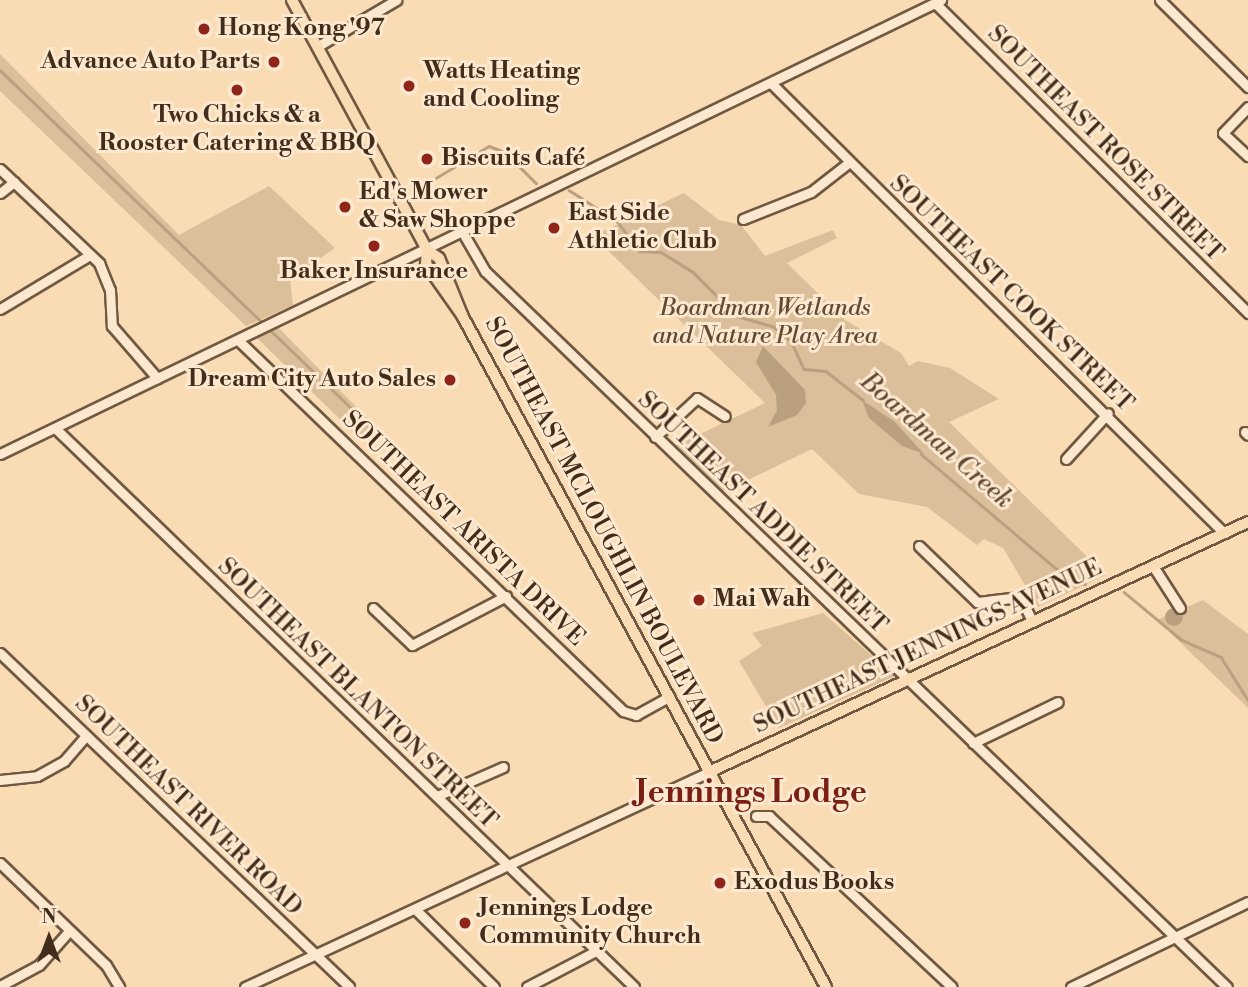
<!DOCTYPE html>
<meta charset="utf-8">
<style>
body{margin:0}
#map{position:relative;width:1248px;height:987px;overflow:hidden;background:#fadcb4;font-family:"Libre Bodoni",serif}
div>[style]{position:absolute}
.green>*{inset:0;background:#dbbe9a}
.water>*{inset:0;background:#bba080}
.round{border-radius:50%}
.stream>*{height:2.5px;margin:-1.25px;padding:0 1.25px;transform-origin:1.25px;border-radius:1.25px;background:#bba080}
.roads{filter:drop-shadow(2px 0 #705942) drop-shadow(-2px 0 #705942) drop-shadow(0 2px #705942) drop-shadow(0 -2px #705942)}
.minor>*{height:9px;margin:-4.5px;padding:0 4.5px;transform-origin:4.5px;border-radius:4.5px;background:#fce8ce}
.major>*{height:10px;margin:-5px;padding:0 5px;transform-origin:5px;border-radius:5px;background:#fadcb4}
.dots>*{width:19px;height:19px;translate:-50% -50%;box-sizing:border-box;border:4px solid #fce8ce;border-radius:50%}
span{translate:-50% -50%;white-space:nowrap;text-align:center;line-height:1.15;-webkit-text-stroke:6px #fce8ce;paint-order:stroke}
.poi-label{font-size:24px;color:#422d1c;font-weight:700}
.left{translate:0 -50%;text-align:left}
.right{translate:-100% -50%;text-align:right}
.street-label{font-size:24px;color:#422d1c}
.park-label{font-size:24px;color:#614a35;font-style:italic}
.water-label{font-size:26px;color:#604a35;font-style:italic}
.district-label{font-size:32px;color:#7a1f14;font-weight:700}
.north{position:absolute;left:14px;top:903px;width:70px;height:70px;-webkit-text-stroke:5px #fce8ce;paint-order:stroke;rotate:0deg;font-size:19px;font-weight:700;line-height:28px;text-align:center;color:#422d1c}
.north::after{content:'';display:block;margin:auto;width:24px;height:32px;background:#422d1c;clip-path:polygon(50% 0,100% 100%,50% 72%,0 100%)}
</style>
<div id="map">
<div class="green">
<i style="clip-path:polygon(0 54px,179px 235px,269px 186px,335px 248px,290px 279px,293px 305px,246px 326px,0 91px)"></i>
<i style="clip-path:polygon(684px 193px,719px 220px,741px 225px,765px 256px,833px 230px,837px 238px,787px 263px,845px 320px,901px 353px,909px 366px,918px 361px,950px 368px,999px 399px,949px 422px,1106px 575px,1038px 607px,1003px 548px,984px 539px,977px 545px,927px 507px,859px 494px,812px 449px,723px 492px,675px 446px,765px 403px,593px 236px)"></i>
<i style="clip-path:polygon(278px 327px,321px 371px,378px 429px,358px 437px,256px 337px)"></i>
<i style="clip-path:polygon(1203px 600px,1248px 634px,1248px 708px,1157px 620px)"></i>
<i style="clip-path:polygon(823px 613px,895px 676px,779px 728px,739px 661px,762px 646px,752px 633px)"></i>
</div>
<div class="water">
<i style="clip-path:polygon(763px 346px,805px 390px,806px 403px,797px 415px,768px 427px,777px 410px,776px 395px,756px 362px)"></i>
<i style="clip-path:polygon(862px 400px,895px 422px,924px 454px,902px 446px,869px 418px)"></i>
<i class="round" style="left:1165px;top:608px;width:18px;height:18px"></i>
</div>
<div class="stream">
<i style="left:0;top:70px;width:518px;rotate:43.9deg"></i>
<i style="left:416px;top:190px;width:85px;rotate:-31.1deg"></i>
<i style="left:489px;top:146px;width:17px;rotate:21deg"></i>
<i style="left:505px;top:152px;width:44px;rotate:45deg"></i>
<i style="left:569px;top:190px;width:57px;rotate:32.9deg"></i>
<i style="left:617px;top:221px;width:38px;rotate:53deg"></i>
<i style="left:640px;top:251px;width:21px;rotate:3deg"></i>
<i style="left:661px;top:252px;width:39px;rotate:32deg"></i>
<i style="left:694px;top:273px;width:61px;rotate:45deg"></i>
<i style="left:737px;top:316px;width:37px;rotate:16deg"></i>
<i style="left:773px;top:326px;width:23px;rotate:40deg"></i>
<i style="left:791px;top:341px;width:31px;rotate:65deg"></i>
<i style="left:804px;top:369px;width:22px;rotate:5deg"></i>
<i style="left:826px;top:371px;width:47px;rotate:38.1deg"></i>
<i style="left:921px;top:454px;width:199px;rotate:40.3deg"></i>
<i style="left:1073px;top:583px;width:12px;rotate:5deg"></i>
<i style="left:1124px;top:592px;width:75px;rotate:39.6deg"></i>
<i style="left:1182px;top:640px;width:43px;rotate:23.6deg"></i>
<i style="left:1221px;top:657px;width:51px;rotate:57.9deg"></i>
</div>
<div class="roads">
<div class="minor">
<i style="left:1160px;top:0;width:124px;rotate:44.7deg"></i>
<i style="left:935px;top:3px;width:441px;rotate:44.7deg"></i>
<i style="left:318px;top:46px;width:91px;rotate:-30.5deg"></i>
<i style="left:771px;top:83px;width:639px;rotate:44.81deg"></i>
<i style="left:1248px;top:107px;width:36px;rotate:134deg"></i>
<i style="left:1223px;top:133px;width:34px;rotate:43deg"></i>
<i style="left:0;top:169px;width:137px;rotate:43.5deg"></i>
<i style="left:99px;top:263px;width:29px;rotate:68deg"></i>
<i style="left:110px;top:290px;width:36px;rotate:87deg"></i>
<i style="left:112px;top:326px;width:69px;rotate:49.1deg"></i>
<i style="left:0;top:193px;width:18px;rotate:-38deg"></i>
<i style="left:743px;top:219px;width:73px;rotate:-21.7deg"></i>
<i style="left:811px;top:192px;width:46px;rotate:-37.9deg"></i>
<i style="left:463px;top:233px;width:44px;rotate:59.9deg"></i>
<i style="left:485px;top:271px;width:1031px;rotate:43.98deg"></i>
<i style="left:0;top:309px;width:105px;rotate:-31deg"></i>
<i style="left:238px;top:340px;width:535px;rotate:43.94deg"></i>
<i style="left:623px;top:711px;width:14px;rotate:17deg"></i>
<i style="left:636px;top:715px;width:38px;rotate:-29deg"></i>
<i style="left:55px;top:428px;width:805px;rotate:43.99deg"></i>
<i style="left:1245px;top:432px;width:4px;rotate:45deg"></i>
<i style="left:655px;top:437px;width:57px;rotate:-42.9deg"></i>
<i style="left:697px;top:398px;width:33px;rotate:33deg"></i>
<i style="left:0;top:454px;width:1045px;rotate:-25.76deg"></i>
<i style="left:1066px;top:459px;width:62px;rotate:-47.6deg"></i>
<i style="left:919px;top:546px;width:81px;rotate:44deg"></i>
<i style="left:977px;top:602px;width:43px;rotate:-6.6deg"></i>
<i style="left:1020px;top:597px;width:28px;rotate:63deg"></i>
<i style="left:1153px;top:566px;width:50px;rotate:57.3deg"></i>
<i style="left:373px;top:608px;width:54px;rotate:43.5deg"></i>
<i style="left:412px;top:645px;width:106px;rotate:-27.5deg"></i>
<i style="left:0;top:653px;width:483px;rotate:43.7deg"></i>
<i style="left:973px;top:743px;width:94px;rotate:-25.8deg"></i>
<i style="left:0;top:780px;width:37px;rotate:-6deg"></i>
<i style="left:37px;top:776px;width:31px;rotate:-29deg"></i>
<i style="left:64px;top:761px;width:33px;rotate:-49deg"></i>
<i style="left:437px;top:796px;width:72px;rotate:-23.7deg"></i>
<i style="left:756px;top:816px;width:13px"></i>
<i style="left:769px;top:816px;width:250px;rotate:43.1deg"></i>
<i style="left:0;top:863px;width:147px;rotate:43.9deg"></i>
<i style="left:106px;top:965px;width:26px;rotate:59deg"></i>
<i style="left:415px;top:909px;width:111px;rotate:44.6deg"></i>
<i style="left:0;top:986px;width:44px;rotate:-28.3deg"></i>
<i style="left:39px;top:965px;width:45px;rotate:-48.6deg"></i>
<i style="left:245px;top:987px;width:511px;rotate:-24.86deg"></i>
<i style="left:527px;top:987px;width:78px;rotate:-27.6deg"></i>
<i style="left:1071px;top:987px;width:196px;rotate:-25.7deg"></i>
</div>
<div class="major">
<i style="left:292px;top:0;width:284px;rotate:61.6deg"></i>
<i style="left:427px;top:250px;width:14px;rotate:34deg"></i>
<i style="left:439px;top:258px;width:64px;rotate:67.9deg"></i>
<i style="left:463px;top:317px;width:762px;rotate:61.55deg"></i>
<i style="left:427px;top:250px;width:14px;rotate:94deg"></i>
<i style="left:426px;top:264px;width:62px;rotate:54.8deg"></i>
<i style="left:709px;top:772px;width:594px;rotate:-24.88deg"></i>
</div>
</div>
<div class="dots">
<i style="left:204px;top:29px;background:#8f2418"></i>
<i style="left:274px;top:62px;background:#8f2418"></i>
<i style="left:409px;top:86px;background:#8f2418"></i>
<i style="left:237px;top:90px;background:#8f2418"></i>
<i style="left:427px;top:159px;background:#8f2418"></i>
<i style="left:345px;top:207px;background:#8f2418"></i>
<i style="left:554px;top:228px;background:#8f2418"></i>
<i style="left:374px;top:246px;background:#8f2418"></i>
<i style="left:450px;top:380px;background:#8f2418"></i>
<i style="left:699px;top:600px;background:#8f2418"></i>
<i style="left:720px;top:883px;background:#8f2418"></i>
<i style="left:465px;top:923px;background:#8f2418"></i>
</div>
<div class="poi-label">
<span class="left" style="left:218px;top:29px">Hong Kong '97</span>
<span class="right" style="left:260px;top:62px">Advance Auto Parts</span>
<span class="left" style="left:423px;top:86px">Watts Heating<br>and Cooling</span>
<span style="left:237px;top:130px">Two Chicks &amp; a<br>Rooster Catering &amp; BBQ</span>
<span class="left" style="left:441px;top:159px">Biscuits Café</span>
<span class="left" style="left:359px;top:207px">Ed's Mower<br>&amp; Saw Shoppe</span>
<span class="left" style="left:568px;top:228px">East Side<br>Athletic Club</span>
<span style="left:374px;top:272px">Baker Insurance</span>
<span class="right" style="left:436px;top:380px">Dream City Auto Sales</span>
<span class="left" style="left:713px;top:600px">Mai Wah</span>
<span class="left" style="left:734px;top:883px">Exodus Books</span>
<span class="left" style="left:479px;top:923px">Jennings Lodge<br>Community Church</span>
</div>
<div class="street-label">
<span style="left:1105px;top:144px;rotate:45deg">SOUTHEAST ROSE STREET</span>
<span style="left:1011px;top:294px;rotate:44deg">SOUTHEAST COOK STREET</span>
<span style="left:762px;top:513px;rotate:44deg">SOUTHEAST ADDIE STREET</span>
<span style="left:463px;top:529px;rotate:44deg">SOUTHEAST ARISTA DRIVE</span>
<span style="left:603px;top:531px;rotate:62deg">SOUTHEAST MCLOUGHLIN BOULEVARD</span>
<span style="left:928px;top:647px;rotate:-25deg">SOUTHEAST JENNINGS AVENUE</span>
<span style="left:357px;top:694px;rotate:44deg">SOUTHEAST BLANTON STREET</span>
<span style="left:188px;top:806px;rotate:44deg">SOUTHEAST RIVER ROAD</span>
</div>
<div class="park-label">
<span style="left:765px;top:323px">Boardman Wetlands<br>and Nature Play Area</span>
</div>
<div class="water-label">
<span style="left:936px;top:441px;rotate:41deg">Boardman Creek</span>
</div>
<div class="district-label">
<span style="left:751px;top:792px">Jennings Lodge</span>
</div>
<div class="north">N</div>
</div>
